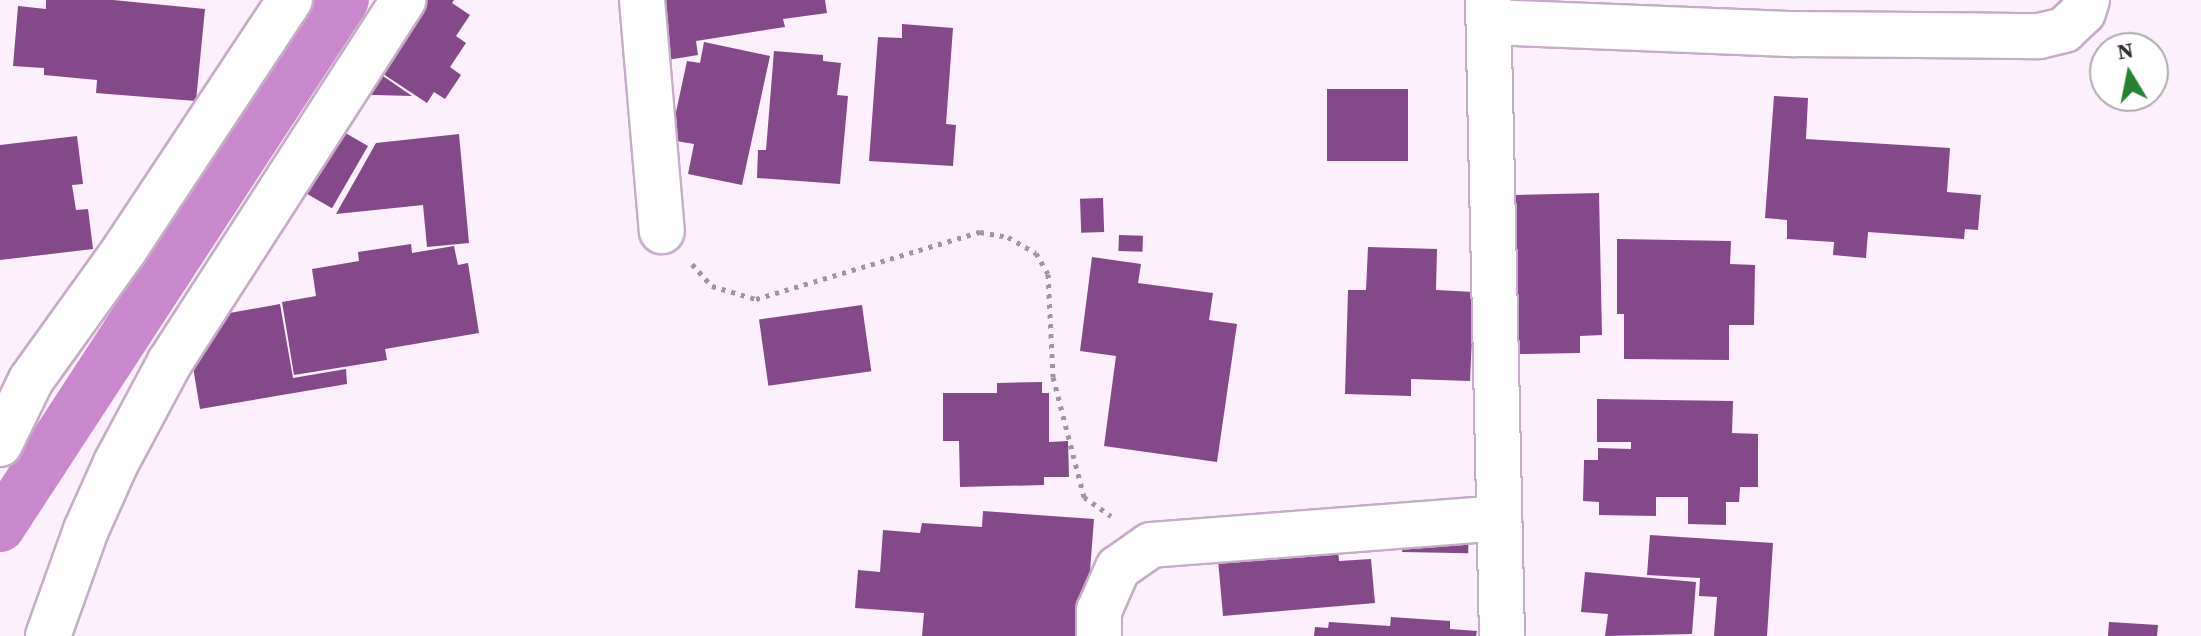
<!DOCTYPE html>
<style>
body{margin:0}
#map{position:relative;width:2201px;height:636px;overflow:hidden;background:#fbf0fc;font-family:"Source Serif 4",serif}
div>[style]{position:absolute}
.canal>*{height:50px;margin:-25px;padding:0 25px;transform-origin:25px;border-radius:25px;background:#c988cc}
.building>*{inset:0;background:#844988;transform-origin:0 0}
.path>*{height:5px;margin-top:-2.5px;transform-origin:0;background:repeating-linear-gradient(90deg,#a095a1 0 4px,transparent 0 10px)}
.roads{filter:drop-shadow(2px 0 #c6acc7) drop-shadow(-2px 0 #c6acc7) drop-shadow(0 2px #c6acc7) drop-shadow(0 -2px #c6acc7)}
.minor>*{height:44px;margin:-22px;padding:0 22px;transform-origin:22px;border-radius:22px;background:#fff}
span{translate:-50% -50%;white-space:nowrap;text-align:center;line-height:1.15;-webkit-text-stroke:8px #fff;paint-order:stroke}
.north{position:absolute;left:2089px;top:32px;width:80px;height:80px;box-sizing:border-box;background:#fff;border:2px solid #aeaaaf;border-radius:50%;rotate:350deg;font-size:22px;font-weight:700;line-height:32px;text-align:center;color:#352b36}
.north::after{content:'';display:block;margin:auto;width:28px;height:36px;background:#278132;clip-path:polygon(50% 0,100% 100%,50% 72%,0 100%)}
</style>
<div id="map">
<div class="canal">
<i style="left:0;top:527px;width:629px;rotate:-56.87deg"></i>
</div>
<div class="building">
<i style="clip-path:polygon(46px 0,113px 0,205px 9px,196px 101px,96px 93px,97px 80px,44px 75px,44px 68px,13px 66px,18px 6px,46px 9px)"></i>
<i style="clip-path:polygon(402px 0,454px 0,452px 3px,470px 15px,456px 36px,466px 43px,450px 67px,461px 75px,445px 99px,434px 92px,427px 103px,362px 60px)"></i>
<i style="clip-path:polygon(652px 0,825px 0,827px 13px,783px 19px,785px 27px,696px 41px,698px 55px,661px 61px)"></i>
<i style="clip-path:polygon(902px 24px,953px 28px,946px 124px,956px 125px,953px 166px,869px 161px,878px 37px,902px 38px)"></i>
<i style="clip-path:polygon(704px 42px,770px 56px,742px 185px,688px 174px,694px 144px,670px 140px,687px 61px,700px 63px)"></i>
<i style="clip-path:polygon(774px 51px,823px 55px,823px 61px,841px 63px,837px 95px,848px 96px,840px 184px,757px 178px,758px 150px,766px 150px)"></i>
<i style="clip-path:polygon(361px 61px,412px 96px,339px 94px)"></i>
<i style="left:1408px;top:89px;width:72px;height:81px;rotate:90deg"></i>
<i style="clip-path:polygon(1774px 96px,1808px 98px,1806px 139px,1950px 148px,1947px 192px,1981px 195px,1978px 230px,1965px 229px,1964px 239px,1868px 232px,1866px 258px,1833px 255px,1834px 242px,1787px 239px,1787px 220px,1765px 218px)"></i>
<i style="left:342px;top:131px;width:30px;height:72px;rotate:30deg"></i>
<i style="clip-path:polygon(459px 134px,469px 243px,427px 247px,423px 205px,336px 214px,376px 143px)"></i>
<i style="clip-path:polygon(77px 136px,83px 184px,72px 185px,76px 210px,88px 209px,93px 249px,0 260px,0 145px)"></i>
<i style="clip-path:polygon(1599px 193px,1602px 335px,1580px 336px,1580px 353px,1519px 354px,1515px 195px)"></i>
<i style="left:1103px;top:198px;width:34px;height:23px;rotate:88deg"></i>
<i style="left:1119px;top:235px;width:24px;height:16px;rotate:2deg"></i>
<i style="clip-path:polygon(1617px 239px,1731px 241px,1730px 264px,1755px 265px,1754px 325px,1729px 325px,1729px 360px,1624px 359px,1624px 314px,1617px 314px)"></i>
<i style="clip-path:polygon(411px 244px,412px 253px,454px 246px,458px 265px,468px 263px,479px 333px,385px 349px,387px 360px,294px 375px,282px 302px,316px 296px,312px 269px,359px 261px,358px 252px)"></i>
<i style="clip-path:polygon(1368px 247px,1437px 249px,1436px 290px,1474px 292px,1470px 381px,1411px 379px,1411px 396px,1345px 394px,1348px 290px,1366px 290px)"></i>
<i style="clip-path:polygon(1092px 257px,1141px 264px,1138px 283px,1213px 293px,1209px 320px,1237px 324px,1217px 462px,1104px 446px,1116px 356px,1080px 351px)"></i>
<i style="clip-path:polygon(280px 304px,293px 378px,346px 369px,347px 384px,200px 409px,190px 349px,213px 316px)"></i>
<i style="left:862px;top:305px;width:67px;height:104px;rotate:82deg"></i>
<i style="clip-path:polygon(1042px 382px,1042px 393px,1049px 393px,1049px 442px,1068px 441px,1069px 477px,1044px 477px,1044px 485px,960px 487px,959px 441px,943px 441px,943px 393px,997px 393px,997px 383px)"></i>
<i style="clip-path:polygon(1597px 399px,1733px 401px,1732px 433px,1758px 434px,1758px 487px,1740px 487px,1739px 502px,1726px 502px,1726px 525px,1688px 524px,1688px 497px,1656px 497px,1656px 516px,1599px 515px,1599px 502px,1583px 501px,1584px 460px,1598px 460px,1598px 448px,1631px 449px,1631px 442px,1597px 442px)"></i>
<i style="left:1403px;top:509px;width:66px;height:43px;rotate:1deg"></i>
<i style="clip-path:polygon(983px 511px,1094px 519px,1085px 636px,922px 636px,924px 613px,855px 608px,858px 570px,880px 572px,883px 530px,920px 533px,922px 523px,982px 527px)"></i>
<i style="clip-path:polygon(1336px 527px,1339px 561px,1371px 559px,1375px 603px,1223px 616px,1216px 537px)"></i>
<i style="clip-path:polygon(1650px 535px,1773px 543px,1767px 636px,1714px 636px,1717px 597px,1699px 596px,1700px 578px,1647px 575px)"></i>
<i style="clip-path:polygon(1585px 572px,1696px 582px,1692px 634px,1605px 636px,1608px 614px,1581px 612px)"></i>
<i style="clip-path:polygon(1391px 617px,1450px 621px,1450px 629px,1477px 631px,1476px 636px,1314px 636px,1315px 627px,1328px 628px,1329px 622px,1390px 626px)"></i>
<i style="clip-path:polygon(2109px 622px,2158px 625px,2157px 636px,2108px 636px)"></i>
</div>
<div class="path">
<i style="left:692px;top:264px;width:30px;rotate:48deg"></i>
<i style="left:712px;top:286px;width:46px;rotate:16.5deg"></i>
<i style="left:756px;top:299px;width:234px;rotate:-16.7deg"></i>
<i style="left:980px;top:232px;width:28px;rotate:10deg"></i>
<i style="left:1008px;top:237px;width:32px;rotate:30deg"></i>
<i style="left:1036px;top:253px;width:24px;rotate:60deg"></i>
<i style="left:1048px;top:274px;width:103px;rotate:87.2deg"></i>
<i style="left:1053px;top:377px;width:124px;rotate:75.5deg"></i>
<i style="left:1084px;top:497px;width:33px;rotate:35deg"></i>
</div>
<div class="roads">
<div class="minor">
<i style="left:642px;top:0;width:232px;rotate:85.1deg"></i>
<i style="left:1488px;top:0;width:636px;rotate:88.74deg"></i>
<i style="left:1490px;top:22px;width:305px;rotate:2.3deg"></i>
<i style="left:1795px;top:34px;width:244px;rotate:0.5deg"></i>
<i style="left:2039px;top:36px;width:26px;rotate:-13deg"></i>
<i style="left:2064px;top:30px;width:26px;rotate:-43deg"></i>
<i style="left:2083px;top:12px;width:13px;rotate:-72deg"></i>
<i style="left:0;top:444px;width:71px;rotate:-64.2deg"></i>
<i style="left:31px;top:380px;width:161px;rotate:-54.3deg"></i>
<i style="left:125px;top:249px;width:299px;rotate:-56.5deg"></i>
<i style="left:48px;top:636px;width:113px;rotate:-70.3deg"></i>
<i style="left:86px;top:530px;width:73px;rotate:-65.9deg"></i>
<i style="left:116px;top:463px;width:115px;rotate:-61.9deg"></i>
<i style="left:170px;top:362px;width:431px;rotate:-57.2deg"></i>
<i style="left:1099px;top:636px;width:25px;rotate:-90deg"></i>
<i style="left:1099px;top:611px;width:47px;rotate:-66.2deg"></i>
<i style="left:1118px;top:568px;width:40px;rotate:-34.9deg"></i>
<i style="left:1151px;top:545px;width:349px;rotate:-4.4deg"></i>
</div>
</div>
<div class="north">N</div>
</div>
